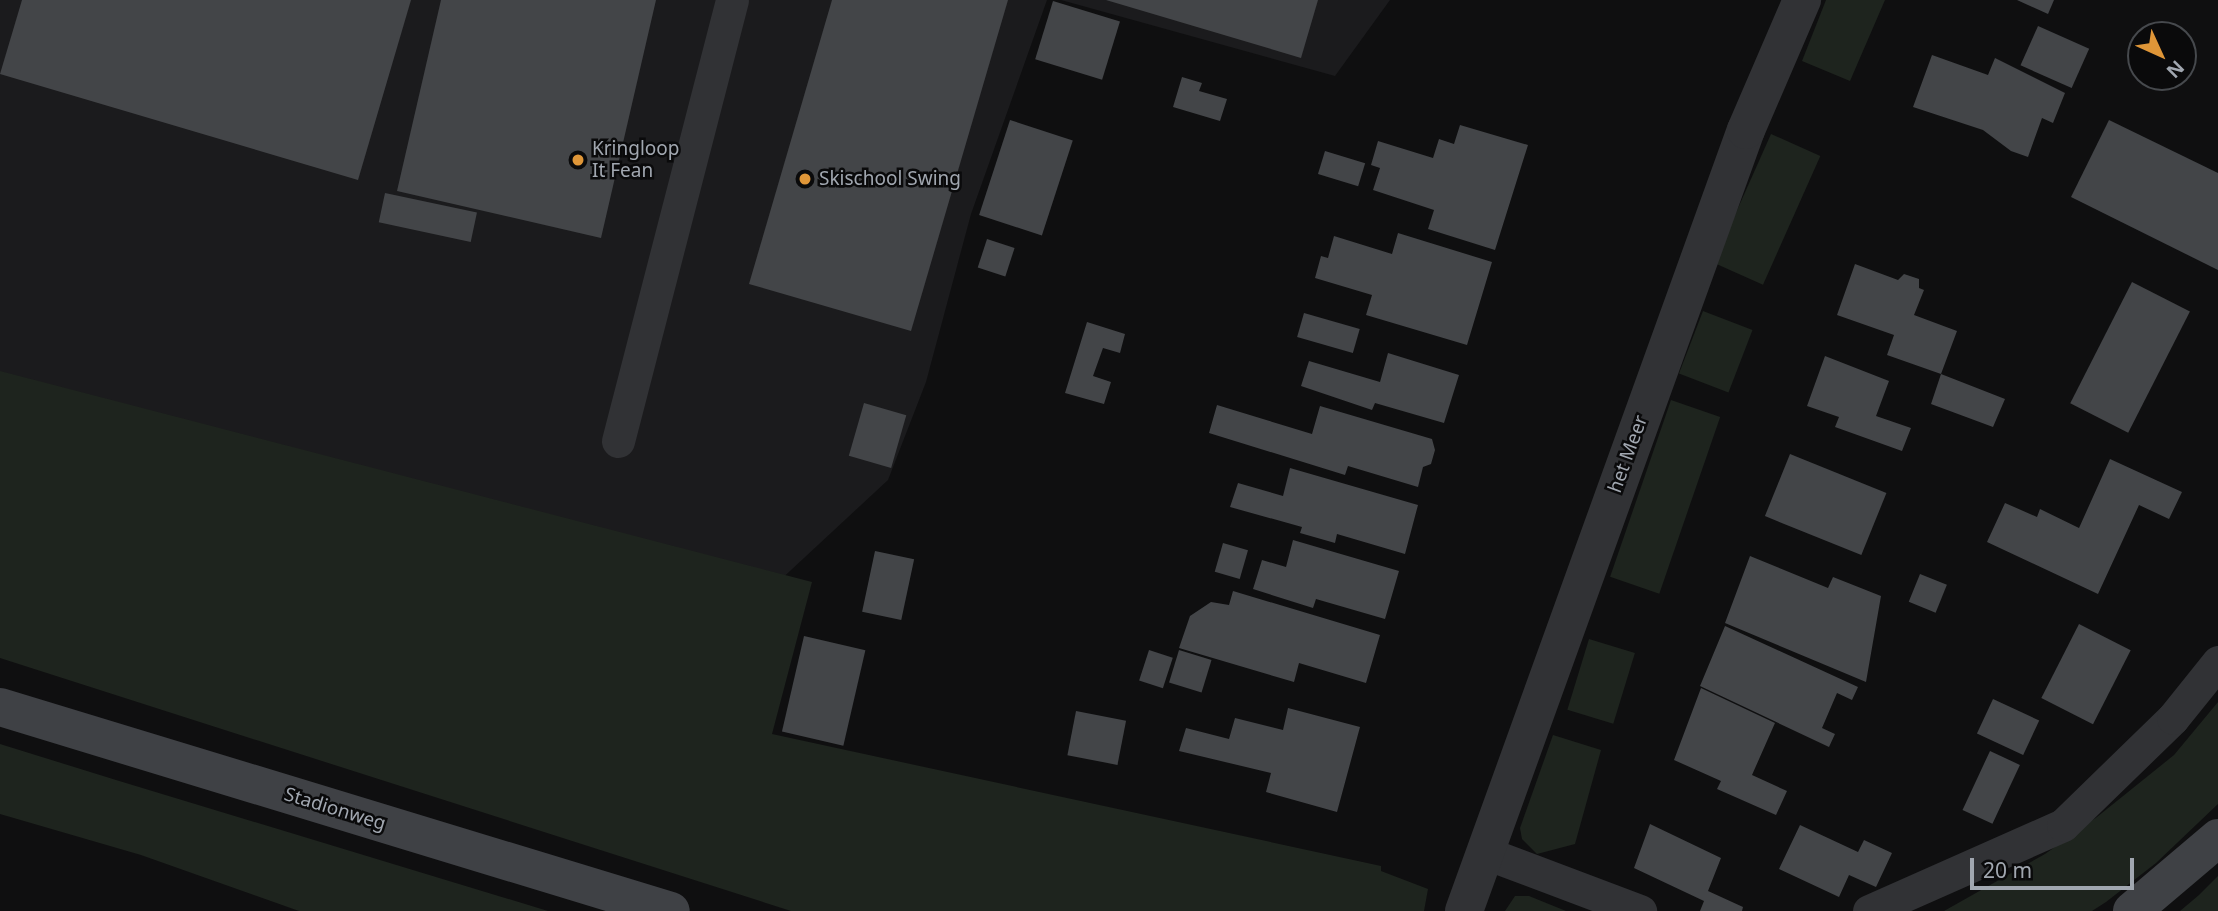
<!DOCTYPE html>
<style>
body{margin:0}
#map{position:relative;width:2218px;height:911px;overflow:hidden;background:#0f0f10;font-family:"Noto Sans",sans-serif}
div>[style]{position:absolute}
.built>*{inset:0;background:#1b1b1d}
.green>*{inset:0;background:#1e241e;transform-origin:0 0}
.building>*{inset:0;background:#434548;transform-origin:0 0}
.lane>*{height:33px;margin:-16.5px;padding:0 16.5px;transform-origin:16.5px;border-radius:16.5px;background:#313235}
.street>*{height:38px;margin:-19px;padding:0 19px;transform-origin:19px;border-radius:19px;background:#313235}
.secondary>*{height:38px;margin:-19px;padding:0 19px;transform-origin:19px;border-radius:19px;background:#3f4145}
.dots>*{width:19px;height:19px;translate:-50% -50%;box-sizing:border-box;border:4px solid #0a0a0b;border-radius:50%}
span{translate:-50% -50%;white-space:nowrap;text-align:center;line-height:1.15;-webkit-text-stroke:5px #0a0a0b;paint-order:stroke}
.poi-label{font-size:19px;color:#a1a7b0}
.left{translate:0 -50%;text-align:left}
.street-label{font-size:19px;color:#a1a7b0}
.north{position:absolute;left:2127px;top:21px;width:70px;height:70px;box-sizing:border-box;background:#0a0a0b;border:2px solid #46494d;border-radius:50%;rotate:135deg;font-size:19px;font-weight:700;line-height:28px;text-align:center;color:#a1a7b0}
.north::after{content:'';display:block;margin:auto;width:24px;height:32px;background:#df9638;clip-path:polygon(50% 0,100% 100%,50% 72%,0 100%)}
.scale{position:absolute;left:1970px;top:858px;width:164px;height:32px;box-sizing:border-box;border:4px solid #a1a7b0;border-top:0;padding-left:9px;font-size:21px;line-height:24px;white-space:nowrap;color:#a1a7b0;-webkit-text-stroke:5px #0a0a0b;paint-order:stroke}
</style>
<div id="map">
<div class="built">
<i style="clip-path:polygon(0 0,1047px 0,971px 214px,926px 382px,888px 480px,735px 622px,0 501px)"></i>
<i style="clip-path:polygon(1061px 0,1390px 0,1335px 76px)"></i>
</div>
<div class="green">
<i style="clip-path:polygon(1826px 0,1885px 0,1850px 81px,1802px 61px)"></i>
<i style="left:1771px;top:134px;width:54px;height:141px;rotate:24deg"></i>
<i style="left:1703px;top:311px;width:53px;height:67px;rotate:21deg"></i>
<i style="clip-path:polygon(0 371px,812px 582px,772px 734px,1381px 866px,1381px 871px,1428px 889px,1424px 911px,791px 911px,0 658px)"></i>
<i style="left:1671px;top:400px;width:52px;height:187px;rotate:19deg"></i>
<i style="left:1589px;top:639px;width:48px;height:74px;rotate:17deg"></i>
<i style="clip-path:polygon(2218px 702px,2218px 804px,2156px 863px,2106px 902px,2092px 911px,1944px 911px,2045px 854px,2097px 817px,2174px 755px)"></i>
<i style="clip-path:polygon(1553px 735px,1601px 750px,1575px 844px,1537px 854px,1522px 839px,1520px 828px)"></i>
<i style="clip-path:polygon(0 744px,116px 780px,548px 911px,299px 911px,141px 855px,0 814px)"></i>
<i style="clip-path:polygon(2218px 876px,2218px 911px,2180px 911px,2199px 895px)"></i>
<i style="clip-path:polygon(1515px 896px,1529px 896px,1566px 911px,1505px 911px)"></i>
</div>
<div class="building">
<i style="clip-path:polygon(22px 0,411px 0,358px 180px,0 74px)"></i>
<i style="clip-path:polygon(441px 0,656px 0,601px 238px,397px 191px)"></i>
<i style="clip-path:polygon(832px 0,1008px 0,911px 331px,749px 284px)"></i>
<i style="clip-path:polygon(1106px 0,1318px 0,1301px 58px)"></i>
<i style="clip-path:polygon(2017px 0,2054px 0,2048px 14px)"></i>
<i style="left:1053px;top:1px;width:70px;height:61px;rotate:17deg"></i>
<i style="left:2038px;top:26px;width:56px;height:43px;rotate:24deg"></i>
<i style="clip-path:polygon(1932px 55px,1988px 75px,1995px 58px,2065px 93px,2053px 123px,2042px 118px,2028px 157px,2011px 151px,1983px 130px,1913px 107px)"></i>
<i style="clip-path:polygon(1182px 77px,1202px 83px,1199px 91px,1227px 99px,1220px 121px,1173px 107px)"></i>
<i style="left:1010px;top:120px;width:66px;height:100px;rotate:18deg"></i>
<i style="clip-path:polygon(2109px 120px,2218px 173px,2218px 270px,2071px 197px)"></i>
<i style="clip-path:polygon(1460px 125px,1528px 145px,1495px 250px,1428px 229px,1434px 210px,1373px 190px,1380px 168px,1371px 165px,1378px 141px,1433px 158px,1439px 139px,1454px 144px)"></i>
<i style="left:1325px;top:151px;width:42px;height:24px;rotate:17deg"></i>
<i style="left:385px;top:193px;width:94px;height:30px;rotate:12deg"></i>
<i style="clip-path:polygon(1398px 233px,1492px 262px,1467px 345px,1366px 315px,1372px 295px,1315px 278px,1321px 256px,1328px 258px,1334px 236px,1392px 254px)"></i>
<i style="left:987px;top:239px;width:29px;height:30px;rotate:18deg"></i>
<i style="clip-path:polygon(1855px 264px,1898px 280px,1904px 274px,1919px 279px,1919px 288px,1924px 290px,1914px 315px,1957px 331px,1941px 374px,2005px 399px,1993px 427px,1931px 404px,1941px 374px,1887px 355px,1894px 335px,1837px 315px)"></i>
<i style="left:2132px;top:282px;width:65px;height:136px;rotate:27deg"></i>
<i style="left:1304px;top:313px;width:58px;height:25px;rotate:16deg"></i>
<i style="clip-path:polygon(1087px 322px,1125px 334px,1120px 353px,1103px 348px,1093px 376px,1111px 382px,1104px 404px,1065px 393px)"></i>
<i style="clip-path:polygon(1388px 353px,1459px 375px,1444px 423px,1375px 403px,1372px 410px,1301px 386px,1309px 361px,1380px 382px)"></i>
<i style="clip-path:polygon(1825px 356px,1889px 381px,1876px 416px,1911px 428px,1902px 451px,1835px 427px,1839px 417px,1807px 406px)"></i>
<i style="left:864px;top:403px;width:44px;height:55px;rotate:16deg"></i>
<i style="clip-path:polygon(1217px 405px,1312px 434px,1320px 406px,1432px 439px,1435px 450px,1431px 464px,1423px 467px,1418px 487px,1348px 466px,1345px 475px,1209px 433px)"></i>
<i style="left:1790px;top:454px;width:104px;height:67px;rotate:22deg"></i>
<i style="clip-path:polygon(2110px 459px,2182px 492px,2169px 519px,2139px 505px,2098px 594px,1987px 542px,2005px 503px,2037px 517px,2040px 509px,2079px 528px)"></i>
<i style="clip-path:polygon(1290px 468px,1418px 505px,1405px 554px,1337px 534px,1335px 543px,1300px 533px,1302px 527px,1230px 507px,1238px 483px,1283px 496px)"></i>
<i style="clip-path:polygon(1293px 540px,1399px 571px,1385px 619px,1316px 599px,1313px 608px,1253px 589px,1262px 560px,1286px 567px)"></i>
<i style="left:1223px;top:543px;width:26px;height:30px;rotate:16deg"></i>
<i style="left:875px;top:551px;width:40px;height:62px;rotate:12deg"></i>
<i style="clip-path:polygon(1750px 556px,1828px 588px,1833px 577px,1881px 596px,1866px 682px,1725px 623px)"></i>
<i style="left:1920px;top:574px;width:29px;height:30px;rotate:22deg"></i>
<i style="clip-path:polygon(1233px 591px,1380px 635px,1366px 683px,1299px 663px,1294px 682px,1179px 648px,1190px 616px,1211px 602px,1229px 605px)"></i>
<i style="left:2079px;top:624px;width:58px;height:83px;rotate:27deg"></i>
<i style="clip-path:polygon(1725px 626px,1858px 687px,1852px 700px,1837px 693px,1822px 728px,1835px 734px,1829px 747px,1700px 686px)"></i>
<i style="left:804px;top:636px;width:63px;height:98px;rotate:13deg"></i>
<i style="left:1149px;top:650px;width:25px;height:32px;rotate:18deg"></i>
<i style="left:1179px;top:650px;width:34px;height:34px;rotate:17deg"></i>
<i style="clip-path:polygon(1701px 688px,1775px 723px,1752px 775px,1787px 791px,1776px 815px,1717px 789px,1721px 781px,1674px 760px)"></i>
<i style="left:1993px;top:699px;width:51px;height:38px;rotate:25deg"></i>
<i style="clip-path:polygon(1288px 708px,1360px 727px,1337px 812px,1266px 792px,1271px 773px,1179px 751px,1186px 728px,1229px 739px,1235px 718px,1283px 730px)"></i>
<i style="left:1076px;top:711px;width:51px;height:45px;rotate:11deg"></i>
<i style="left:1990px;top:751px;width:33px;height:65px;rotate:25deg"></i>
<i style="clip-path:polygon(1650px 824px,1721px 858px,1708px 891px,1743px 907px,1742px 911px,1700px 911px,1704px 901px,1634px 868px)"></i>
<i style="clip-path:polygon(1800px 825px,1858px 852px,1864px 840px,1892px 853px,1876px 887px,1849px 875px,1839px 897px,1779px 869px)"></i>
</div>
<div class="lane">
<i style="left:618px;top:441px;width:455px;rotate:-75.5deg"></i>
<i style="left:1483px;top:852px;width:168px;rotate:20.6deg"></i>
<i style="left:1869px;top:911px;width:212px;rotate:-23.9deg"></i>
<i style="left:2063px;top:825px;width:153px;rotate:-44.2deg"></i>
<i style="left:2173px;top:718px;width:72px;rotate:-51.2deg"></i>
</div>
<div class="street">
<i style="left:1464px;top:911px;width:830px;rotate:-70.15deg"></i>
<i style="left:1746px;top:130px;width:142px;rotate:-66.7deg"></i>
</div>
<div class="secondary">
<i style="left:0;top:707px;width:701px;rotate:16.91deg"></i>
<i style="left:2132px;top:911px;width:113px;rotate:-40.3deg"></i>
</div>
<div class="dots">
<i style="left:578px;top:160px;background:#df9638"></i>
<i style="left:805px;top:179px;background:#df9638"></i>
</div>
<div class="poi-label">
<span class="left" style="left:592px;top:160px">Kringloop<br>It Fean</span>
<span class="left" style="left:819px;top:179px">Skischool Swing</span>
</div>
<div class="street-label">
<span style="left:1628px;top:454px;rotate:-70deg">het Meer</span>
<span style="left:335px;top:809px;rotate:17deg">Stadionweg</span>
</div>
<div class="north">N</div>
<div class="scale">20 m</div>
</div>
